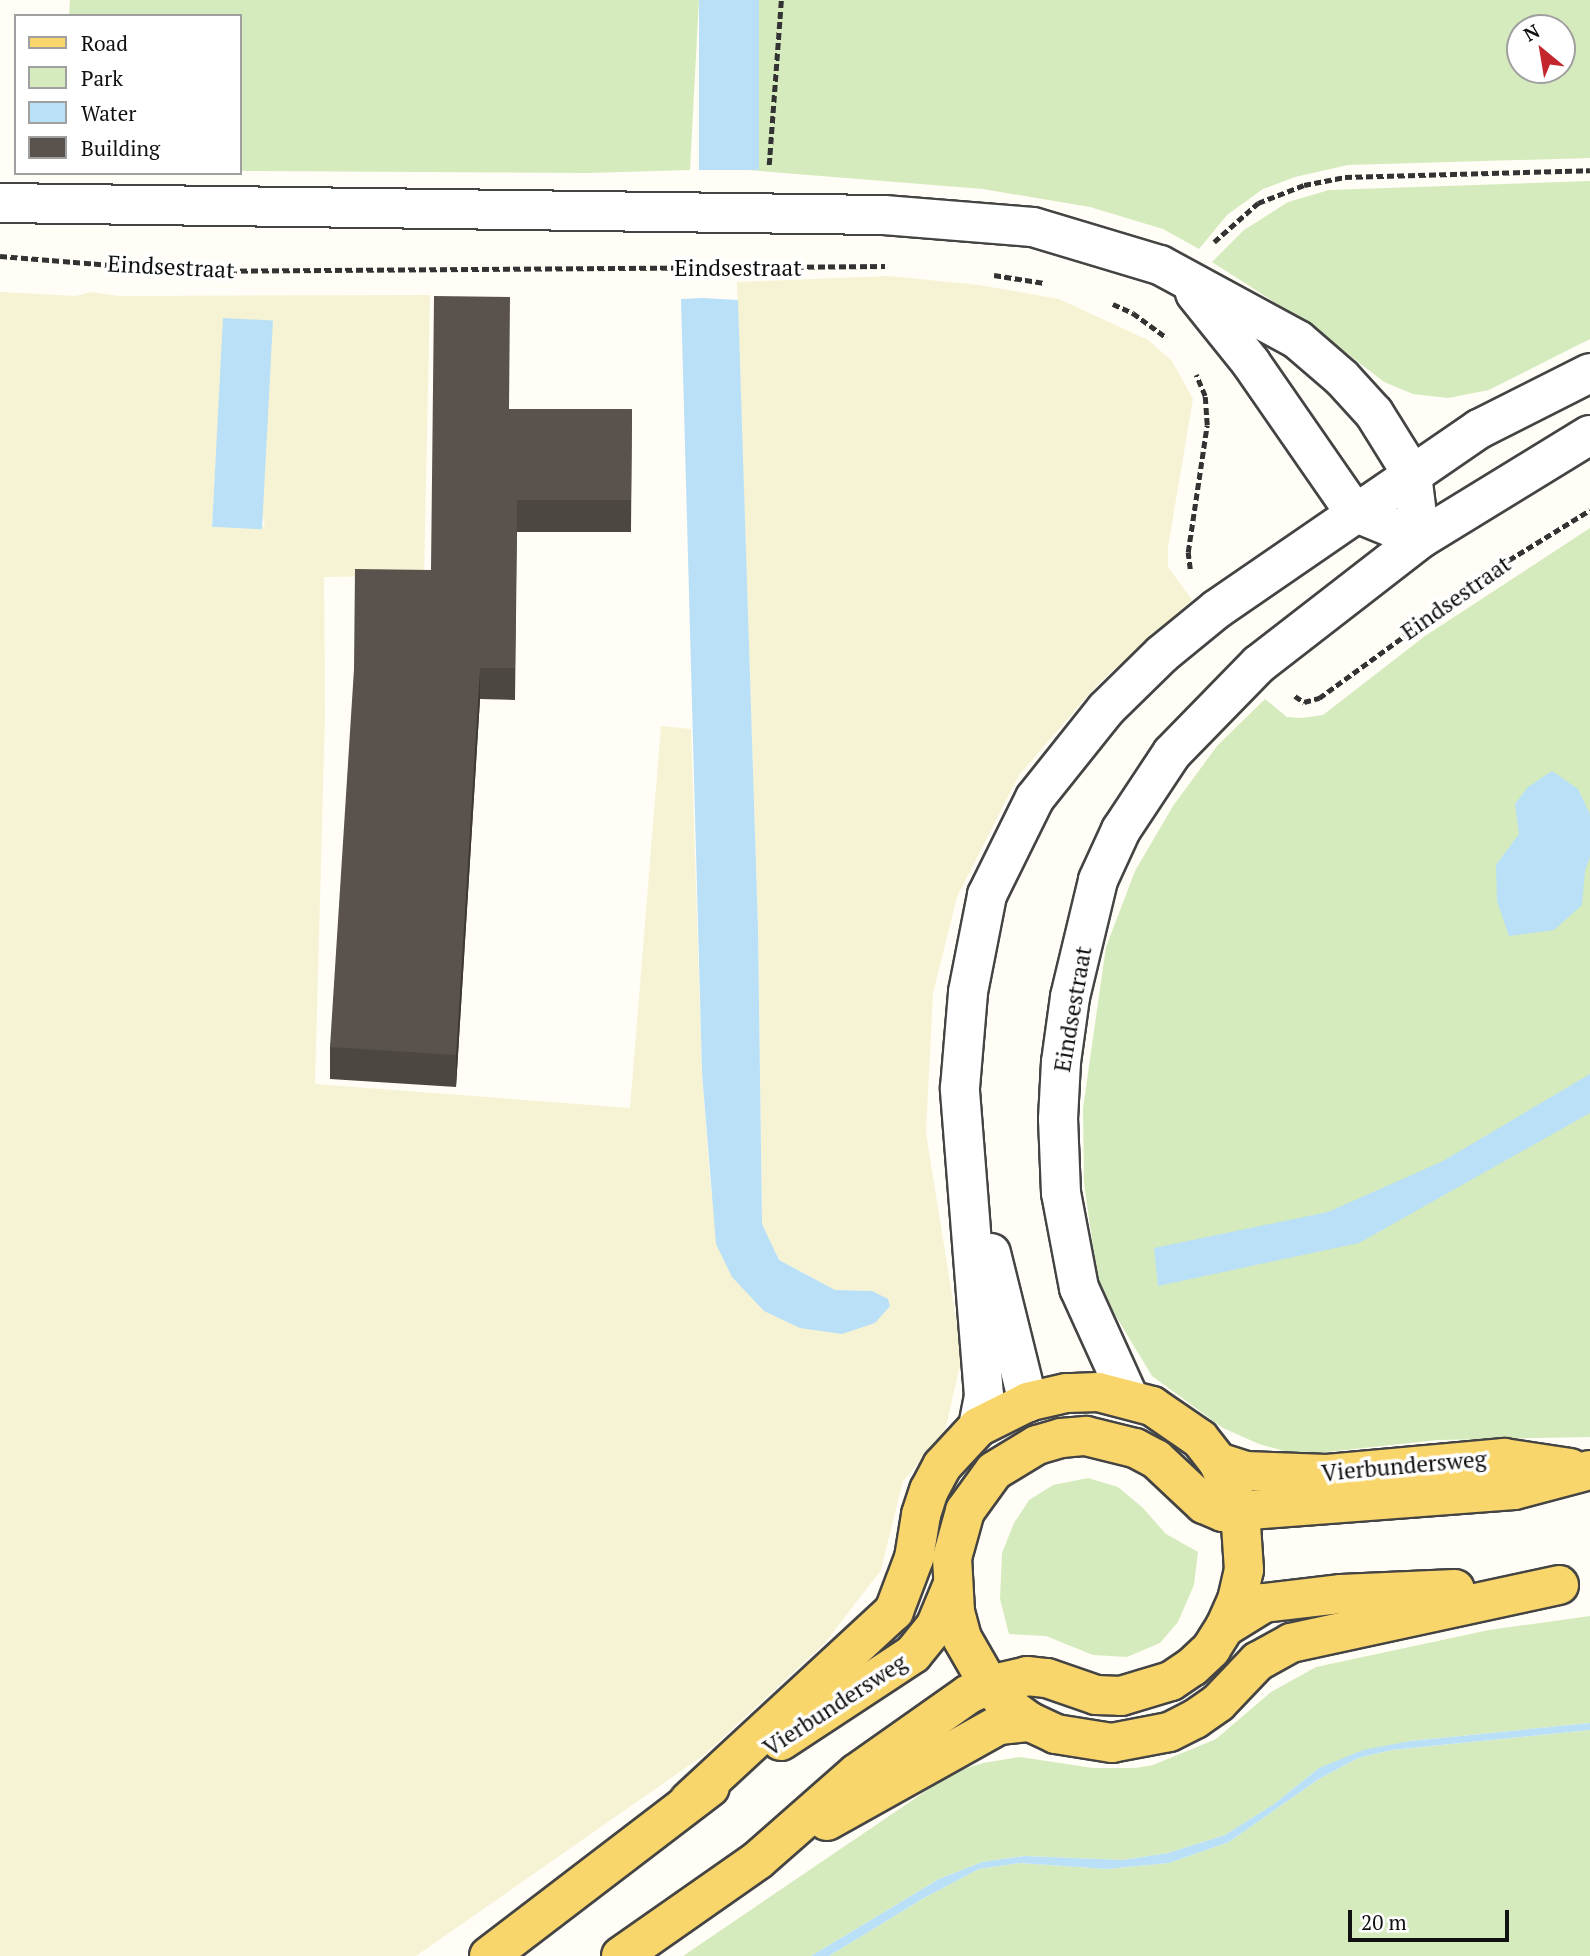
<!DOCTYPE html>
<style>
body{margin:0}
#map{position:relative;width:1590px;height:1956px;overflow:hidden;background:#fffdf5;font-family:"PT Serif",serif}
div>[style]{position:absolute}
.farmland>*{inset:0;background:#f6f3d4}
.green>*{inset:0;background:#d5ebbd}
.water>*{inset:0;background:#b9e0f7;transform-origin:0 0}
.path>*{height:4.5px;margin-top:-2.25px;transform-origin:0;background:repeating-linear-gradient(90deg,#333 0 7px,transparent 0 10.5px)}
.roads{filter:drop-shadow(2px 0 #444) drop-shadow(-2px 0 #444) drop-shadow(0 2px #444) drop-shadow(0 -2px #444)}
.tertiary>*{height:38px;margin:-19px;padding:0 19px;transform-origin:19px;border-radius:19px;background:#fff}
.primary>*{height:38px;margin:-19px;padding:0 19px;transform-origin:19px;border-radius:19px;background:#f9d66b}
.wall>*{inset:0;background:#4d4742}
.shaded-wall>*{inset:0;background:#3f3936}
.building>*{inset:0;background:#5a524d}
span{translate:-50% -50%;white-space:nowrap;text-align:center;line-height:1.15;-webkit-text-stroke:7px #fff;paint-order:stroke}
.street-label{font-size:23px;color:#111}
.legend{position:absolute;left:14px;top:14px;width:228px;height:161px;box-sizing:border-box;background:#fff;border:2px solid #a0a0a0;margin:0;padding:9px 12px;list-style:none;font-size:21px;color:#111}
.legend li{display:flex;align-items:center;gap:14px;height:35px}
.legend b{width:35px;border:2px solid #a0a0a0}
.north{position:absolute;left:1506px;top:14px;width:70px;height:70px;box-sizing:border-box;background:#fff;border:2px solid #a0a0a0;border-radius:50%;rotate:330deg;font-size:19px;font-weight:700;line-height:28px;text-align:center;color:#111}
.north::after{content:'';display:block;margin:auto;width:24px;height:32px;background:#c4262e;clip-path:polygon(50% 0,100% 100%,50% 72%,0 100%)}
.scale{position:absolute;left:1348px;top:1910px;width:161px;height:32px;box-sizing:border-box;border:4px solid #111;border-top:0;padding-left:9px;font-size:21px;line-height:24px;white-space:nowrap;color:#111;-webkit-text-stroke:5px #fff;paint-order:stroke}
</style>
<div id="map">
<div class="farmland">
<i style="clip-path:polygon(evenodd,889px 276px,979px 285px,1059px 299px,1148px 340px,1172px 361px,1193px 399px,1168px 547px,1168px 567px,1192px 600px,1097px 685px,1019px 775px,957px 897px,933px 993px,926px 1133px,962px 1357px,944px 1435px,903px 1481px,881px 1570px,825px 1643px,704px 1755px,416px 1956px,0 1956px,0 292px,76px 296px,91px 292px,119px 296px,430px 295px,424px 575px,324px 577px,325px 714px,315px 1084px,630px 1108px,661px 726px,691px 729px,702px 1073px,711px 1190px,764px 1311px,872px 1291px,835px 1290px,779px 1260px,762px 1224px,758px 928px,737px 282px,889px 276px,224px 318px,265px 527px,264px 527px,212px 526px,224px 318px)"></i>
</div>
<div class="green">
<i style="clip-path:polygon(70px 0,699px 0,690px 170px,588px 173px,240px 171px,240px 16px,69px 16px)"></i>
<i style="clip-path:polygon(evenodd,759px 0,1590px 0,1590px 158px,1348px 165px,1295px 177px,1263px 189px,1227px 215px,1199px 249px,1163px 229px,1090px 207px,983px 189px,748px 170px,759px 0,1520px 28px,1562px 28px,1562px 70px,1520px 70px,1520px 28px)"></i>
<i style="clip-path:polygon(1590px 181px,1590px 339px,1489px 390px,1448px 398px,1413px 394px,1384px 382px,1313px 327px,1212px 262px,1244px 230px,1288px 202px,1329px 190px)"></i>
<i style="clip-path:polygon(1590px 528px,1590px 1437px,1438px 1440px,1298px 1455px,1259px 1444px,1223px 1428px,1152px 1376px,1099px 1288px,1084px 1183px,1083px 1108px,1106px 947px,1135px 871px,1173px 806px,1217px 746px,1265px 699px,1287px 717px,1302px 718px,1323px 715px,1425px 636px)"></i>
<i style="clip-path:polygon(1088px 1478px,1118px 1487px,1143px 1508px,1166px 1534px,1198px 1552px,1194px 1585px,1178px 1622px,1160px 1643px,1127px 1657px,1093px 1655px,1046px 1636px,1009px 1634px,1000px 1599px,1002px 1553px,1014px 1523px,1029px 1500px,1053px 1485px)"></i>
<i style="clip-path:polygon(1590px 1616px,1590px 1723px,1410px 1741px,1319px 1768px,1274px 1804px,1225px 1835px,1168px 1853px,1123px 1860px,1024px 1856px,982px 1862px,939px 1879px,811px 1956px,683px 1956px,954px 1772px,983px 1763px,1020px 1757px,1093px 1768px,1135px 1768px,1153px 1765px,1216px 1739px,1271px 1692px,1316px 1667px,1489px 1630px)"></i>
<i style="clip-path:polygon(1590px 1730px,1590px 1956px,829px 1956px,924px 1898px,979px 1869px,1020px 1863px,1107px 1869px,1169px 1863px,1229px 1842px,1319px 1779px,1358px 1758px,1392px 1750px)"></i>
</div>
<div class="water">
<i style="left:699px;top:0;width:60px;height:170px"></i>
<i style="clip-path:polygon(703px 298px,738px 300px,758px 928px,762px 1224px,779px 1260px,835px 1290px,872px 1291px,888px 1299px,890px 1306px,875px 1323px,842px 1334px,800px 1328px,764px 1311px,732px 1277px,716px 1244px,702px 1073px,681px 299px)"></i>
<i style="left:223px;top:318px;width:50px;height:209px;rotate:3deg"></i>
<i style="clip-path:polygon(1552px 771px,1578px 789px,1590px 814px,1590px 857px,1585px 871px,1582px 905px,1554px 930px,1509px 936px,1497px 901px,1496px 865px,1519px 834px,1515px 804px,1528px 787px)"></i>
<i style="clip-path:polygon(1590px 1074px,1590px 1113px,1359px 1243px,1158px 1286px,1154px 1248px,1328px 1212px,1443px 1161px)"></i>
<i style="clip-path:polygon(1590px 1723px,1590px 1730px,1392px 1750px,1358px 1758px,1319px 1779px,1229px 1842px,1169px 1863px,1107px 1869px,1020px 1863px,979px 1869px,924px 1898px,829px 1956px,811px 1956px,939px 1879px,982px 1862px,1024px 1856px,1123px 1860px,1168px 1853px,1225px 1835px,1274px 1804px,1319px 1768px,1363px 1750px,1410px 1741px)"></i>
</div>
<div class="path">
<i style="left:769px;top:165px;width:165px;rotate:-85.8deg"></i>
<i style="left:1214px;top:242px;width:59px;rotate:-41.6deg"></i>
<i style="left:1258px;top:203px;width:49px;rotate:-21.4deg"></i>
<i style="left:1304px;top:185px;width:42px;rotate:-11deg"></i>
<i style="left:1345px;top:177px;width:245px;rotate:-1.6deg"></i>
<i style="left:0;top:256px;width:189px;rotate:4.6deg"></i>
<i style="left:188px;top:271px;width:697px;rotate:-0.41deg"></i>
<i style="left:994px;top:275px;width:51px;rotate:9.1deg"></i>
<i style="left:1113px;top:304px;width:22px;rotate:24deg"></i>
<i style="left:1133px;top:313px;width:42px;rotate:36.3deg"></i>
<i style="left:1190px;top:569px;width:17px;rotate:-97deg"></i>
<i style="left:1188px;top:552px;width:128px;rotate:-81.5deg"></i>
<i style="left:1207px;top:425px;width:29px;rotate:-94deg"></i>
<i style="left:1205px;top:396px;width:23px;rotate:-113deg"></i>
<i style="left:1295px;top:696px;width:11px;rotate:34deg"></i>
<i style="left:1304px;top:702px;width:16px;rotate:-15deg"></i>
<i style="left:1319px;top:698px;width:235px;rotate:-36deg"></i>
<i style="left:1509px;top:560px;width:95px;rotate:-31.7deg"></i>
</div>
<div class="roads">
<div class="tertiary">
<i style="left:0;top:203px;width:884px;rotate:0.78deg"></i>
<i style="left:884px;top:215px;width:149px;rotate:4.6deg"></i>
<i style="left:1033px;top:227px;width:133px;rotate:16.7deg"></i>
<i style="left:1160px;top:265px;width:157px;rotate:28.5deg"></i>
<i style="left:1298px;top:340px;width:58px;rotate:40.8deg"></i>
<i style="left:1342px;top:378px;width:47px;rotate:47.6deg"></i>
<i style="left:1374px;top:413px;width:72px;rotate:58.1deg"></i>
<i style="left:1412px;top:474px;width:65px;rotate:83deg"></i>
<i style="left:1195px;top:293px;width:90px;rotate:51.3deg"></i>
<i style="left:1251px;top:363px;width:181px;rotate:55.3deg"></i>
<i style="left:1354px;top:512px;width:71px;rotate:22.2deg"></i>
<i style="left:991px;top:1253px;width:154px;rotate:76.1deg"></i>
<i style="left:1129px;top:1398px;width:121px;rotate:-114.4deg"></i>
<i style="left:1079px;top:1288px;width:97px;rotate:-100.7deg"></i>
<i style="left:1061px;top:1193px;width:74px;rotate:-92.3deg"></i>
<i style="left:1058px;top:1119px;width:57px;rotate:-87deg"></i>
<i style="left:1061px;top:1062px;width:66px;rotate:-82.1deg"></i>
<i style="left:1070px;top:997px;width:120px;rotate:-76.5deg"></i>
<i style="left:1098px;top:880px;width:55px;rotate:-65.3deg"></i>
<i style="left:1121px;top:830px;width:92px;rotate:-56.5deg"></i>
<i style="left:1172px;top:753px;width:124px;rotate:-45.7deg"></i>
<i style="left:1259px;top:664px;width:204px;rotate:-37.8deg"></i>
<i style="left:1420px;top:539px;width:199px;rotate:-31.5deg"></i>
<i style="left:978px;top:1427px;width:32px;rotate:-79deg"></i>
<i style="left:984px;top:1396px;width:309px;rotate:-94.5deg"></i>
<i style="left:960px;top:1088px;width:96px;rotate:-85.2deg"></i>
<i style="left:968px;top:992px;width:99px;rotate:-78.9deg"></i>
<i style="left:987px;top:895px;width:108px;rotate:-63.7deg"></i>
<i style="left:1035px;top:798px;width:114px;rotate:-51.4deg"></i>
<i style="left:1106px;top:709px;width:78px;rotate:-44.5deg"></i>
<i style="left:1162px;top:654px;width:71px;rotate:-39.3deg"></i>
<i style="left:1217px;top:609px;width:318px;rotate:-34.5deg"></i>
<i style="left:1479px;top:429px;width:124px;rotate:-26.8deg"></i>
</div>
<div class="primary">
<i style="left:1218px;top:1462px;width:28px;rotate:18deg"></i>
<i style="left:1245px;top:1471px;width:82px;rotate:2.1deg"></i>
<i style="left:1327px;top:1474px;width:178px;rotate:-5.2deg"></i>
<i style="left:1504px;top:1458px;width:67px;rotate:8.6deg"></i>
<i style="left:1559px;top:1585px;width:274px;rotate:167.8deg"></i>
<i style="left:1291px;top:1643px;width:38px;rotate:151deg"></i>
<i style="left:1258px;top:1661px;width:58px;rotate:133.6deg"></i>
<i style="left:1218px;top:1703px;width:28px;rotate:145deg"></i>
<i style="left:1195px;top:1719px;width:29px;rotate:153deg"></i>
<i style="left:1169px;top:1732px;width:58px;rotate:169.1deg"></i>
<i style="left:1112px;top:1743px;width:57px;rotate:-170.9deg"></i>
<i style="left:1056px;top:1734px;width:29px;rotate:-155deg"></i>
<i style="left:1030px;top:1722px;width:27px;rotate:-144deg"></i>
<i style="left:1008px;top:1706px;width:28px;rotate:-132deg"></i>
<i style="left:989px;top:1685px;width:54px;rotate:-119.9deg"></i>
<i style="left:962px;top:1638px;width:28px;rotate:-105deg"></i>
<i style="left:955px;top:1611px;width:53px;rotate:-93.2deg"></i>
<i style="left:952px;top:1558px;width:49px;rotate:-74.5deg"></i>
<i style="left:965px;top:1511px;width:49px;rotate:-54.1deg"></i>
<i style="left:994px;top:1471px;width:50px;rotate:-31.2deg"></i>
<i style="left:1037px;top:1445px;width:25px;rotate:-16deg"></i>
<i style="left:1061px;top:1438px;width:25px;rotate:-5deg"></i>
<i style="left:1086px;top:1436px;width:50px;rotate:13.8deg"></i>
<i style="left:1135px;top:1448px;width:24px;rotate:28deg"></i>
<i style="left:1156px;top:1459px;width:66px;rotate:43.2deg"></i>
<i style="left:1204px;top:1504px;width:21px;rotate:23deg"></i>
<i style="left:1223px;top:1512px;width:292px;rotate:-4.3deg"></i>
<i style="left:1514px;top:1490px;width:79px;rotate:-14.7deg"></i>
<i style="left:1225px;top:1627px;width:46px;rotate:-31.6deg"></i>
<i style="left:1264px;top:1603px;width:78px;rotate:-6.7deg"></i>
<i style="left:1341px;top:1594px;width:114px;rotate:-2.5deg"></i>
<i style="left:781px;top:1741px;width:158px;rotate:-33.4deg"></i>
<i style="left:913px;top:1654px;width:35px;rotate:-51deg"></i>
<i style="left:935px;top:1627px;width:47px;rotate:-67.3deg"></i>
<i style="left:827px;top:1821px;width:197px;rotate:-29.2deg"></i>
<i style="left:999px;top:1725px;width:31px;rotate:-6deg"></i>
<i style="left:489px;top:1956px;width:278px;rotate:-37.4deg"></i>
<i style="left:621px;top:1956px;width:167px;rotate:-35deg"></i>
<i style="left:758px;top:1860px;width:132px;rotate:-41.3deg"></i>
<i style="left:857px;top:1773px;width:137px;rotate:-35.2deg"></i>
<i style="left:969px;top:1694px;width:22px;rotate:-24deg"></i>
<i style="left:989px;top:1685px;width:39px;rotate:-13deg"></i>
<i style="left:1027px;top:1676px;width:20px;rotate:6deg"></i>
<i style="left:1047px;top:1678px;width:52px;rotate:19.1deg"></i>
<i style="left:1096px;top:1695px;width:25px;rotate:2deg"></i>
<i style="left:1121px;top:1696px;width:52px;rotate:-16.7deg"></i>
<i style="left:1171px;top:1681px;width:25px;rotate:-34deg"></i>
<i style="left:1192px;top:1667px;width:26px;rotate:-43deg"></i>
<i style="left:1211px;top:1649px;width:26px;rotate:-58deg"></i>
<i style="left:1225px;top:1627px;width:30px;rotate:-66deg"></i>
<i style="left:1237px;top:1600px;width:31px;rotate:-77deg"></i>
<i style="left:1244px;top:1570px;width:60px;rotate:-93.8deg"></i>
<i style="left:1240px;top:1510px;width:53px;rotate:-114.6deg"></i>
<i style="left:1218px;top:1462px;width:29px;rotate:-128deg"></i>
<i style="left:1200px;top:1439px;width:58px;rotate:-145.5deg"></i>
<i style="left:1152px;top:1406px;width:56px;rotate:-165.5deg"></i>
<i style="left:1098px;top:1392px;width:32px;rotate:178deg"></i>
<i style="left:1066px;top:1393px;width:39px;rotate:167deg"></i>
<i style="left:1028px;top:1402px;width:56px;rotate:153.4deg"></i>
<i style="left:978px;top:1427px;width:53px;rotate:132.7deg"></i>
<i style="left:942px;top:1466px;width:27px;rotate:118deg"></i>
<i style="left:929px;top:1490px;width:26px;rotate:108deg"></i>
<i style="left:921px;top:1515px;width:44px;rotate:99.2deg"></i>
<i style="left:914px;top:1558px;width:57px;rotate:110.7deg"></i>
<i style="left:894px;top:1611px;width:280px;rotate:137.2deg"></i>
</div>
</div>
<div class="wall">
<i style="clip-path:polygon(510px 409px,632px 409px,631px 532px,517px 532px,515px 700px,480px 699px,456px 1087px,330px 1079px,330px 1047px,431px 570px)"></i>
</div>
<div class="shaded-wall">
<i style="clip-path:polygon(480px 668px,480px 699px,456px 1087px,456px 1055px)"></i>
</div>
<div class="building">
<i style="clip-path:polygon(434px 296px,510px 297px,509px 409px,632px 409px,631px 500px,517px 500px,515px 668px,480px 668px,456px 1055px,330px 1047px,354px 669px,355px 569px,431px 570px)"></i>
</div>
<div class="street-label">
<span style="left:171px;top:267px;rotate:3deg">Eindsestraat</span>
<span style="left:738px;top:268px">Eindsestraat</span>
<span style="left:1456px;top:598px;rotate:-35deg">Eindsestraat</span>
<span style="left:1073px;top:1009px;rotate:-80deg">Eindsestraat</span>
<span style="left:1404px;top:1466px;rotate:-5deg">Vierbundersweg</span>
<span style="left:835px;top:1705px;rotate:-33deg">Vierbundersweg</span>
</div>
<ul class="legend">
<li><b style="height:9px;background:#f9d66b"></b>Road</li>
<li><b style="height:19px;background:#d5ebbd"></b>Park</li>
<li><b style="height:19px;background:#b9e0f7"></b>Water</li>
<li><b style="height:19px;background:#5a524d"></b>Building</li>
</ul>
<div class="north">N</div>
<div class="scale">20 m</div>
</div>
